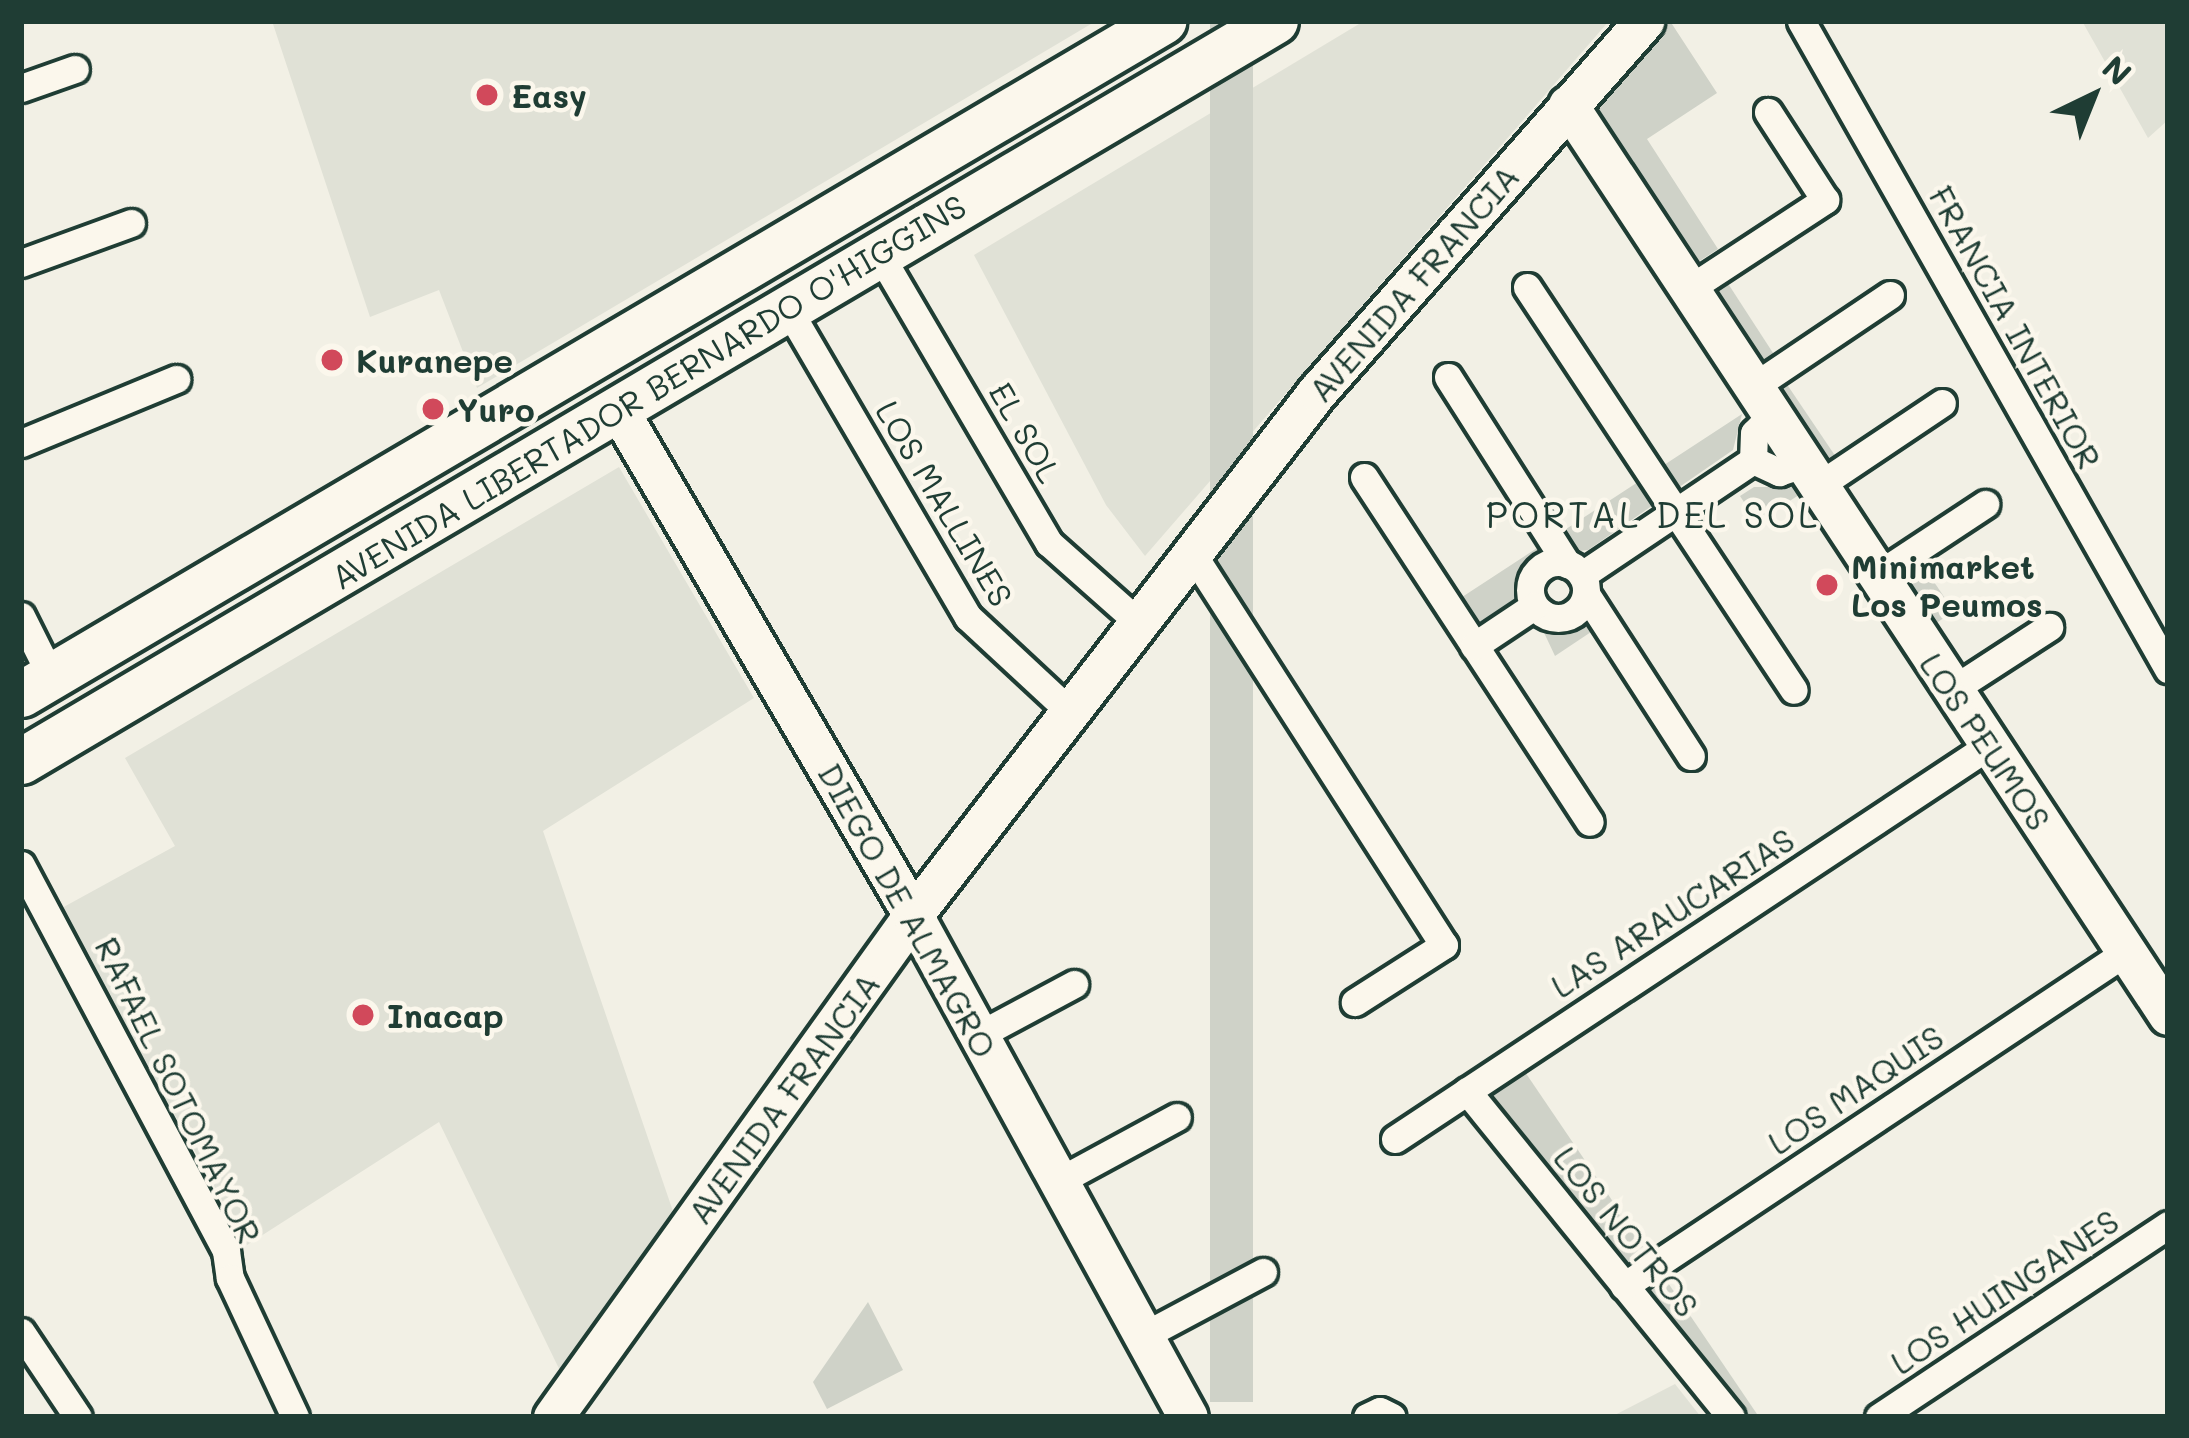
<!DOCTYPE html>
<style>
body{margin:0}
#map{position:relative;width:2189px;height:1438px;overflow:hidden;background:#f2f0e5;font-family:Mali,sans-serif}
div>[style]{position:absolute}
.built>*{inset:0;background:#e0e1d6}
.green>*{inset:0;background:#cfd2c8;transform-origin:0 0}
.roads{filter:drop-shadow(3px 0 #1f3d34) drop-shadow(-3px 0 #1f3d34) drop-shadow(0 3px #1f3d34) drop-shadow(0 -3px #1f3d34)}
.street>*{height:27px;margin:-13.5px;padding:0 13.5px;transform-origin:13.5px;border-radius:13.5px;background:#fbf7ec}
.street>.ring{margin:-13.5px;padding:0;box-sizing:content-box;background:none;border:27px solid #fbf7ec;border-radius:50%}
.secondary>*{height:39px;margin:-19.5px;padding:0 19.5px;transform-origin:19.5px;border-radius:19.5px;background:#fbf7ec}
.primary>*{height:45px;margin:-22.5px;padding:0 22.5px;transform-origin:22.5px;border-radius:22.5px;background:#fbf7ec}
.dots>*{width:33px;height:33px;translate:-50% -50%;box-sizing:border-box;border:6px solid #fbf7ec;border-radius:50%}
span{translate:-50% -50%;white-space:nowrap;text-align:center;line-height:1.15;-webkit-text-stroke:9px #fbf7ec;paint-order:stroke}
.poi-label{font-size:33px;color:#1f3d34;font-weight:700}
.left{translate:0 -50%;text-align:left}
.street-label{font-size:33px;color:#1f3d34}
.neighbourhood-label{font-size:36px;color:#1f3d34;letter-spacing:3px}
.frame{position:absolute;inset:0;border:24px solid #1f3d34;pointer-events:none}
.north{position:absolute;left:2033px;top:36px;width:120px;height:120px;-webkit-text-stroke:9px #fbf7ec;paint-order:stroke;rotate:43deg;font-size:33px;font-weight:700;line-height:48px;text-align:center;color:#1f3d34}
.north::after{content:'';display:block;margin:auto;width:42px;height:54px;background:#1f3d34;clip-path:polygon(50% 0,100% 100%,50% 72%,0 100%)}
</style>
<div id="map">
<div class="built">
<i style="clip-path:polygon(272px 21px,803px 22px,1096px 21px,477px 388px,439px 290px,370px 317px)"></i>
<i style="clip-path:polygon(1364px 21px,1609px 21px,1145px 556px,1106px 505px,974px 255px)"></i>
<i style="clip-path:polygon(2082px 21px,2168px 21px,2168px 120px,2148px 138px)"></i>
<i style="clip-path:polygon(619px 467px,754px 698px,543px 831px,677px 1223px,565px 1381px,439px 1122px,247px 1245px,60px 909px,175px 846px,125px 758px)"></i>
<i style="clip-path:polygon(1675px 1384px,1701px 1417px,1611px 1417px)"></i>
</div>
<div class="green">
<i style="left:1210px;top:21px;width:43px;height:1381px"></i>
<i style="clip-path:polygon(1670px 21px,1717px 93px,1647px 139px,1718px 249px,1695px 264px,1597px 109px)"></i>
<i style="left:1727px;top:282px;width:89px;height:13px;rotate:57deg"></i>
<i style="clip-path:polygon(1784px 380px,1838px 460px,1830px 465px,1777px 384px)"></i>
<i style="clip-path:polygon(1742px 414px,1733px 450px,1588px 550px,1544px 555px,1525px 568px,1518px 607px,1478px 634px,1456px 601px)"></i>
<i style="clip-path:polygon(1754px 487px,1798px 487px,1802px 493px,1757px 522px,1740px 496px)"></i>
<i style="left:1928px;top:573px;width:46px;height:21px;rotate:56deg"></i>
<i style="clip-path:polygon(1539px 622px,1563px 630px,1584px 623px,1591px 632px,1555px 656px)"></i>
<i style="clip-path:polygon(1523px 1069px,1759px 1417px,1745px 1417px,1482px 1096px)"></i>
<i style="clip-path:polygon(868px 1302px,903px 1370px,827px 1409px,813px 1382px)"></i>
</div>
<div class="roads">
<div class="street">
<i style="left:1801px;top:21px;width:745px;rotate:60.47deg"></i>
<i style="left:21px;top:88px;width:57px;rotate:-19.4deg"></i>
<i style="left:880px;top:255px;width:334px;rotate:59.6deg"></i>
<i style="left:1049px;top:543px;width:119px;rotate:41.6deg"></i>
<i style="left:21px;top:263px;width:117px;rotate:-20deg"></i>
<i style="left:1527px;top:287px;width:483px;rotate:56.5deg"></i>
<i style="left:1689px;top:289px;width:163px;rotate:-33.2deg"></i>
<i style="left:1825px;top:200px;width:105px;rotate:-122.9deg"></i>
<i style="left:788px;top:309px;width:357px;rotate:59.7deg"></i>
<i style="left:968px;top:617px;width:138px;rotate:42.9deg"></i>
<i style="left:1448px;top:377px;width:222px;rotate:57.5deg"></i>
<i style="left:1753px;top:387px;width:165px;rotate:-33.9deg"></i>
<i style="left:1772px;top:415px;width:25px;rotate:135deg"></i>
<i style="left:1754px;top:433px;width:27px;rotate:92deg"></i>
<i style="left:1753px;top:460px;width:29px;rotate:25deg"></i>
<i style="left:1779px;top:472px;width:25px;rotate:-18deg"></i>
<i style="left:21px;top:443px;width:168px;rotate:-22.4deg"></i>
<i style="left:1364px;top:477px;width:412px;rotate:56.8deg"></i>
<i style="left:1818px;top:486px;width:149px;rotate:-33.8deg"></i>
<i style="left:1192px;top:553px;width:466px;rotate:57.3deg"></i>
<i style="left:1444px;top:945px;width:106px;rotate:147.4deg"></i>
<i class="ring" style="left:1530px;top:562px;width:29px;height:29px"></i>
<i style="left:1582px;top:575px;width:206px;rotate:-33.9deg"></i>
<i style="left:1876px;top:576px;width:131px;rotate:-33.4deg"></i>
<i style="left:1586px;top:594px;width:193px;rotate:57.1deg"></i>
<i style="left:21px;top:616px;width:67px;rotate:63.4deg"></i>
<i style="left:1474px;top:646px;width:72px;rotate:-33.7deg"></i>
<i style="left:1952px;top:690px;width:116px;rotate:-33deg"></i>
<i style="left:21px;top:865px;width:437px;rotate:62deg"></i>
<i style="left:226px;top:1251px;width:27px;rotate:82deg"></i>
<i style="left:230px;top:1278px;width:153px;rotate:64.9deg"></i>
<i style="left:979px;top:1035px;width:108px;rotate:-28.2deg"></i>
<i style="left:1467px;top:1091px;width:419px;rotate:51deg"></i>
<i style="left:1395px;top:1139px;width:714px;rotate:-33.51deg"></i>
<i style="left:1059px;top:1181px;width:134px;rotate:-28.5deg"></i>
<i style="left:1624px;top:1286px;width:603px;rotate:-33.64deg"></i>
<i style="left:21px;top:1332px;width:102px;rotate:56.2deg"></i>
<i style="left:1143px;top:1336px;width:136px;rotate:-28.1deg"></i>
<i style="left:1367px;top:1417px;width:14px;rotate:-25deg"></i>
<i style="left:1380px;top:1411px;width:13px;rotate:27deg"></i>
<i style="left:1879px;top:1417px;width:347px;rotate:-33.6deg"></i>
</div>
<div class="secondary">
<i style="left:1568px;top:105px;width:1090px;rotate:56.6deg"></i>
<i style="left:618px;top:409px;width:586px;rotate:59.76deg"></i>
<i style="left:913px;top:915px;width:572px;rotate:61.29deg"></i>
<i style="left:553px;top:1417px;width:618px;rotate:-54.35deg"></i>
<i style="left:913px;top:915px;width:661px;rotate:-52.32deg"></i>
<i style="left:1317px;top:392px;width:495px;rotate:-48.6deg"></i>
</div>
<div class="primary">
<i style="left:21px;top:694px;width:1326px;rotate:-30.51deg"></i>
<i style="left:21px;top:761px;width:1456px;rotate:-30.55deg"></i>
</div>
</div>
<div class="dots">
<i style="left:487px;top:95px;background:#d1495b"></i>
<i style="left:332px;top:360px;background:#d1495b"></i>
<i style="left:433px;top:409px;background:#d1495b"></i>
<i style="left:1827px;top:585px;background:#d1495b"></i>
<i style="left:363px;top:1015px;background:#d1495b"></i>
</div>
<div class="poi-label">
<span class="left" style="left:511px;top:95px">Easy</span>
<span class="left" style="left:356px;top:360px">Kuranepe</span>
<span class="left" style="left:457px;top:409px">Yuro</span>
<span class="left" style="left:1851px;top:585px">Minimarket<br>Los Peumos</span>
<span class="left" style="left:387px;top:1015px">Inacap</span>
</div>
<div class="street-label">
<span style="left:1413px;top:283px;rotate:-49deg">AVENIDA FRANCIA</span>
<span style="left:2016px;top:327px;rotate:61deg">FRANCIA INTERIOR</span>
<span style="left:648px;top:391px;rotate:-31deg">AVENIDA LIBERTADOR BERNARDO O'HIGGINS</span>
<span style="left:1026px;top:432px;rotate:60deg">EL SOL</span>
<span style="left:945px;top:503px;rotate:59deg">LOS MALLINES</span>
<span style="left:1986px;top:741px;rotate:56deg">LOS PEUMOS</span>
<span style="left:908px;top:910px;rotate:61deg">DIEGO DE ALMAGRO</span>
<span style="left:1672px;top:912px;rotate:-33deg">LAS ARAUCARIAS</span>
<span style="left:1855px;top:1089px;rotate:-34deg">LOS MAQUIS</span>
<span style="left:179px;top:1090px;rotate:64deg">RAFAEL SOTOMAYOR</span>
<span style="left:783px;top:1098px;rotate:-54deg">AVENIDA FRANCIA</span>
<span style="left:1627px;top:1231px;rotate:51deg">LOS NOTROS</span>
<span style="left:2004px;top:1291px;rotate:-34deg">LOS HUINGANES</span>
</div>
<div class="neighbourhood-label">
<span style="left:1653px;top:514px">PORTAL DEL SOL</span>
</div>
<div class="frame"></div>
<div class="north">N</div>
</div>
